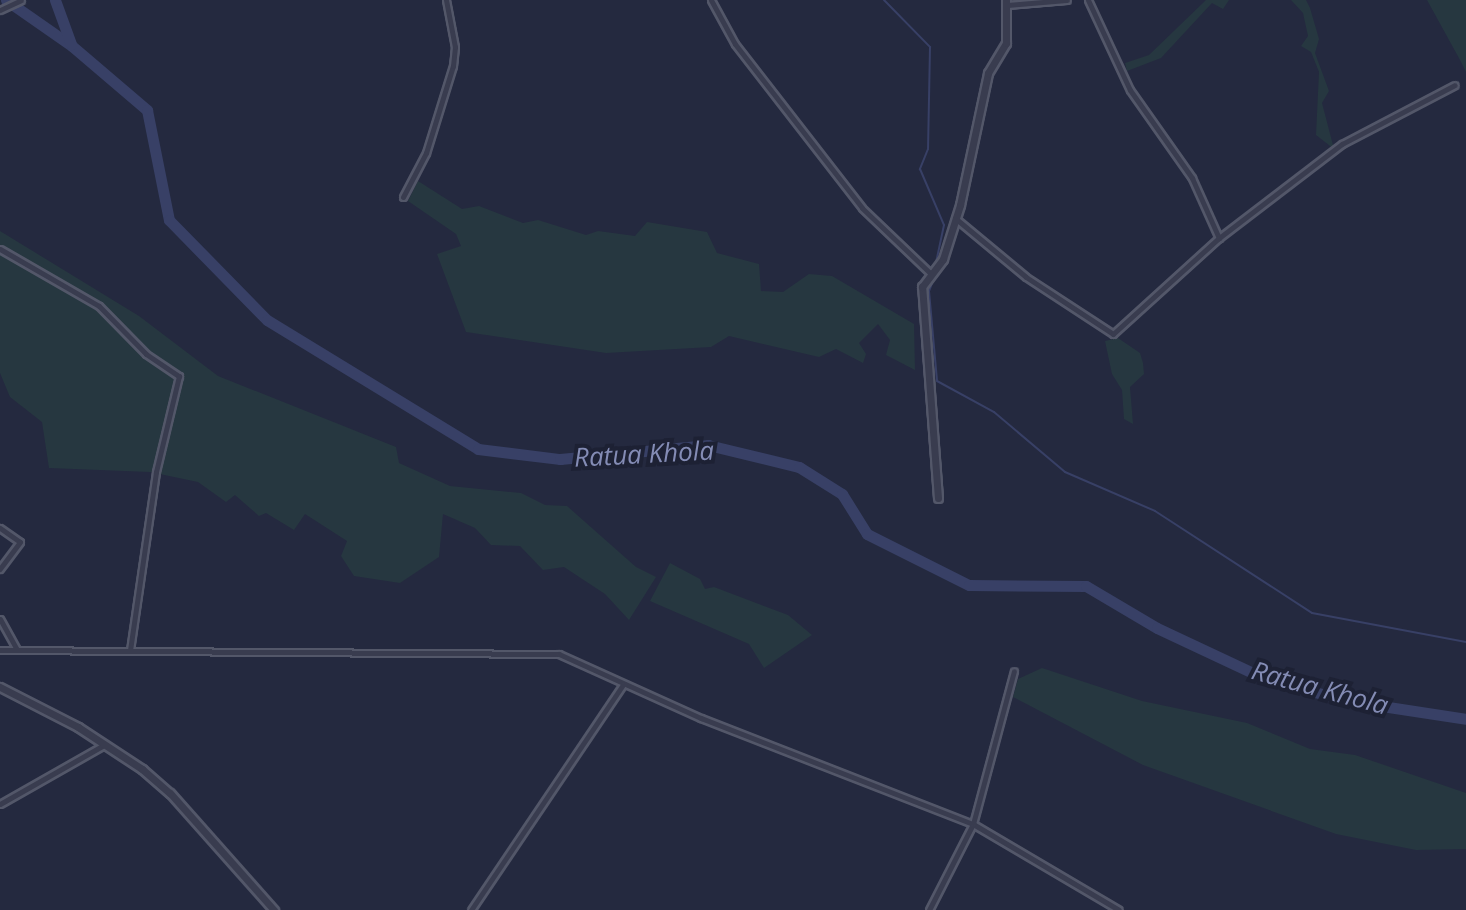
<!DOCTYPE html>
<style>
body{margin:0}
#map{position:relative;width:1466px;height:910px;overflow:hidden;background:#24293f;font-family:"Open Sans",sans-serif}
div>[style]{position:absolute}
.green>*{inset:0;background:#263740}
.stream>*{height:2px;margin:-1px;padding:0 1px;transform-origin:1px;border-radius:1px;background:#384066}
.river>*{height:11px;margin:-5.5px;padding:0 5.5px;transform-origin:5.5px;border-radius:5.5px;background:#384066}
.roads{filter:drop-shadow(2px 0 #535769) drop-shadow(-2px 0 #535769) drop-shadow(0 2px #535769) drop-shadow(0 -2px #535769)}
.minor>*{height:5px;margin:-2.5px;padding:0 2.5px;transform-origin:2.5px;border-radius:2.5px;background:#393c4f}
.tertiary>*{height:7px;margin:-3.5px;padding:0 3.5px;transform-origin:3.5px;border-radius:3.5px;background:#393c4f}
span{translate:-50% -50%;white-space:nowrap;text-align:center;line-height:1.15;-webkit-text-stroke:8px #1d2134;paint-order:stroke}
.water-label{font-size:26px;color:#848cb5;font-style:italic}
</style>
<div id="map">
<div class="green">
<i style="clip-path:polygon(1206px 0,1229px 0,1223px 9px,1212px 3px,1161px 58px,1127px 71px,1125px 63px,1149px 55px)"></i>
<i style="clip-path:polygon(1291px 0,1306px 0,1310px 8px,1319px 39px,1315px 53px,1329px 91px,1322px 103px,1334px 149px,1316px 135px,1319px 72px,1311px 52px,1301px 46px,1308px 36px,1303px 13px)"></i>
<i style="clip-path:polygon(1427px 0,1466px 0,1466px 72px,1460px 60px)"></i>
<i style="clip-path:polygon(418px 181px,462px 209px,479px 206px,523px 223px,538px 220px,586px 235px,598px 231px,635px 236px,647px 222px,707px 232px,717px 253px,759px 264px,761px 291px,783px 292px,809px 274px,832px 276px,914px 324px,915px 370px,886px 355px,890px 340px,878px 324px,859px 343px,866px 354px,863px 363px,836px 349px,819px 357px,729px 336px,711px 347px,606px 353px,466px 332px,437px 254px,461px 246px,456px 234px,408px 201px)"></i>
<i style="clip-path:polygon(0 231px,139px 316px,218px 376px,396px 447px,399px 463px,450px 486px,521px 493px,545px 505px,567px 506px,636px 567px,656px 577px,629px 620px,605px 594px,564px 567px,543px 570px,520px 546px,491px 545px,475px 528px,443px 514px,439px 557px,400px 583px,354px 576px,341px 556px,347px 541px,305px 514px,294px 530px,266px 513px,259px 516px,235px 495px,226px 502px,198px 482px,150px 472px,49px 468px,42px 422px,10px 397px,0 373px)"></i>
<i style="clip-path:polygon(1118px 338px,1140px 353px,1143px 363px,1144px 374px,1130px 387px,1133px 424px,1124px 419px,1122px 390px,1112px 374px,1105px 341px)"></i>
<i style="clip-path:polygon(670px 563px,700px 579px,705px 589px,714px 587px,788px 615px,812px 635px,764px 668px,749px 644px,650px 601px)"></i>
<i style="clip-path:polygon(1042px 668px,1142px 701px,1247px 723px,1310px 749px,1355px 755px,1466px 793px,1466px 849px,1416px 850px,1336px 834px,1143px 765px,1013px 697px,1018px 679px)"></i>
</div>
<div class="stream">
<i style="left:884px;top:0;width:66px;rotate:45.6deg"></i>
<i style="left:930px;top:47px;width:102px;rotate:91.1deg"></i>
<i style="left:928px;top:149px;width:22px;rotate:112deg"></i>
<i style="left:920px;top:169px;width:61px;rotate:66.8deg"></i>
<i style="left:944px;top:225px;width:38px;rotate:102deg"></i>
<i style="left:936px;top:273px;width:19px;rotate:111deg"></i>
<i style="left:929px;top:291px;width:90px;rotate:84.9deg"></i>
<i style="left:937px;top:381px;width:65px;rotate:28.5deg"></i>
<i style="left:994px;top:412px;width:93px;rotate:40.2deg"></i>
<i style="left:1065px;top:472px;width:98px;rotate:23.4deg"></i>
<i style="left:1155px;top:511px;width:187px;rotate:33deg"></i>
<i style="left:1312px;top:613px;width:157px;rotate:10.7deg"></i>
</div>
<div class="river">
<i style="left:6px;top:0;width:80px;rotate:34.9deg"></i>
<i style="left:72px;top:46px;width:99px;rotate:40.5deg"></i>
<i style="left:147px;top:110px;width:112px;rotate:78.7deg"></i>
<i style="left:169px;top:220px;width:140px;rotate:45.6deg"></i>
<i style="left:267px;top:320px;width:247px;rotate:31.4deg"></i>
<i style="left:478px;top:449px;width:83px;rotate:7deg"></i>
<i style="left:560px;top:459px;width:149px;rotate:-5.4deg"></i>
<i style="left:708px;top:445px;width:94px;rotate:13.6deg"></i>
<i style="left:799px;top:467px;width:51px;rotate:32.1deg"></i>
<i style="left:842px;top:494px;width:47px;rotate:58deg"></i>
<i style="left:867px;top:534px;width:114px;rotate:26.6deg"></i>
<i style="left:969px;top:585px;width:117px;rotate:0.5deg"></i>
<i style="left:1086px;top:586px;width:82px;rotate:30.6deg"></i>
<i style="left:1157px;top:628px;width:123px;rotate:25.1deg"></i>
<i style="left:1268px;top:680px;width:84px;rotate:14.5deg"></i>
<i style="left:1349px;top:701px;width:118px;rotate:8.7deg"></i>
<i style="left:55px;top:0;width:47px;rotate:70deg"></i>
</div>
<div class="roads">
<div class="minor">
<i style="left:711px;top:0;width:50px;rotate:61.4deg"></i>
<i style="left:735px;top:44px;width:207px;rotate:52.2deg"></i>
<i style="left:862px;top:208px;width:93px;rotate:43.7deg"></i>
<i style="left:1088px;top:0;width:99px;rotate:65deg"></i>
<i style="left:1130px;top:90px;width:108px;rotate:54.8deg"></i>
<i style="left:1192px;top:178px;width:66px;rotate:65.8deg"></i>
<i style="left:1007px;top:5px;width:60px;rotate:-4.8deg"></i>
<i style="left:0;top:10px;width:23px;rotate:-25deg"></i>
<i style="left:403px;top:197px;width:50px;rotate:-62.4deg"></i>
<i style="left:426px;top:153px;width:91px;rotate:-72.8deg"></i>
<i style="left:453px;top:66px;width:19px;rotate:-84deg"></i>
<i style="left:455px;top:47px;width:48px;rotate:-100.8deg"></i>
<i style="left:955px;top:218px;width:92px;rotate:39.7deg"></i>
<i style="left:1026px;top:277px;width:104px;rotate:33.2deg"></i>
<i style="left:1113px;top:334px;width:143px;rotate:-42.2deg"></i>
<i style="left:1219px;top:238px;width:155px;rotate:-37.4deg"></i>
<i style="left:1342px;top:144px;width:127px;rotate:-27.6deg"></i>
<i style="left:0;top:249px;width:114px;rotate:29.9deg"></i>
<i style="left:99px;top:306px;width:67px;rotate:45.6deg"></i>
<i style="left:146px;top:354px;width:40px;rotate:34deg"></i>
<i style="left:179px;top:376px;width:99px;rotate:103.5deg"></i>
<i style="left:156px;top:472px;width:180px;rotate:98.3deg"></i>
<i style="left:0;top:528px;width:24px;rotate:35deg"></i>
<i style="left:20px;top:542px;width:34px;rotate:127deg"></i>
<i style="left:0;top:619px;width:35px;rotate:61deg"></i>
<i style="left:0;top:650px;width:559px;rotate:0.41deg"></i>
<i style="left:559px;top:654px;width:156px;rotate:24.3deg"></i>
<i style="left:701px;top:718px;width:292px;rotate:21.3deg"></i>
<i style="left:973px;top:824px;width:169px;rotate:30.5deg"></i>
<i style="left:0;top:804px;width:120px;rotate:-29.6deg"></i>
<i style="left:471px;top:910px;width:272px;rotate:-56deg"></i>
<i style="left:929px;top:910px;width:97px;rotate:-62.9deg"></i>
<i style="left:973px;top:824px;width:158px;rotate:-75deg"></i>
</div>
<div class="tertiary">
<i style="left:938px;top:498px;width:212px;rotate:-94.3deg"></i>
<i style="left:922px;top:287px;width:35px;rotate:-53deg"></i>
<i style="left:943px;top:259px;width:57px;rotate:-72.5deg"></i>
<i style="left:960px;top:205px;width:135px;rotate:-78deg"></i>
<i style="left:988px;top:73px;width:35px;rotate:-59deg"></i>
<i style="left:1006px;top:43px;width:43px;rotate:-90deg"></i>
<i style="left:0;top:687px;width:88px;rotate:27.1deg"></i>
<i style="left:78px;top:727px;width:77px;rotate:33.3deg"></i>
<i style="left:142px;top:769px;width:37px;rotate:41deg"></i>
<i style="left:170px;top:793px;width:157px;rotate:48.4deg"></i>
</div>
</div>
<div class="water-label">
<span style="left:644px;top:454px;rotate:-3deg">Ratua Khola</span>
<span style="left:1320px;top:688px;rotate:15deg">Ratua Khola</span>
</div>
</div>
